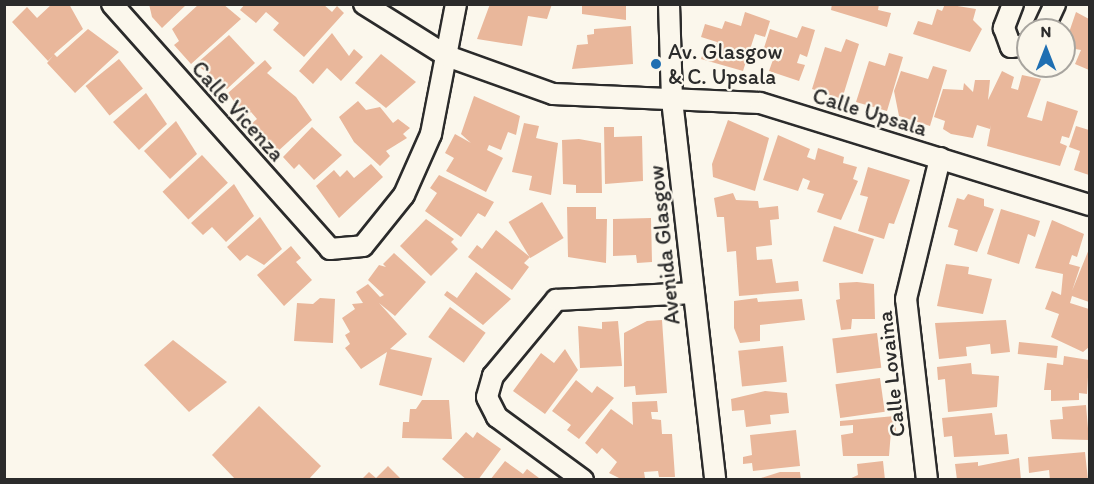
<!DOCTYPE html>
<style>
body{margin:0}
#map{position:relative;width:1094px;height:484px;overflow:hidden;background:#fbf7ec;font-family:Itim,sans-serif}
div>[style]{position:absolute}
.building>*{inset:0;background:#e9b79b;transform-origin:0 0}
.roads{filter:drop-shadow(2px 0 #2b2b2b) drop-shadow(-2px 0 #2b2b2b) drop-shadow(0 2px #2b2b2b) drop-shadow(0 -2px #2b2b2b)}
.minor>*{height:20px;margin:-10px;padding:0 10px;transform-origin:10px;border-radius:10px;background:#fbf7ec}
.dots>*{width:16px;height:16px;translate:-50% -50%;box-sizing:border-box;border:3px solid #fbf7ec;border-radius:50%}
span{translate:-50% -50%;white-space:nowrap;text-align:center;line-height:1.15;-webkit-text-stroke:4.5px #fbf7ec;paint-order:stroke}
.poi-label{font-size:22px;color:#2b2b2b}
.left{translate:0 -50%;text-align:left}
.street-label{font-size:22px;color:#2b2b2b}
.frame{position:absolute;inset:0;border:6px solid #2b2b2b;pointer-events:none}
.north{position:absolute;left:1016px;top:18px;width:60px;height:60px;box-sizing:border-box;background:#fbf7ec;border:2px solid #a8a59f;border-radius:50%;rotate:0deg;font-size:16px;font-weight:700;line-height:24px;text-align:center;color:#2b2b2b}
.north::after{content:'';display:block;margin:auto;width:21px;height:27px;background:#1f6fb2;clip-path:polygon(50% 0,100% 100%,50% 72%,0 100%)}
</style>
<div id="map">
<div class="building">
<i style="clip-path:polygon(52px 4px,69px 4px,83px 29px,54px 54px,57px 57px,88px 29px,119px 52px,75px 93px,47px 63px,53px 56px,48px 61px,12px 22px,27px 7px,37px 18px)"></i>
<i style="clip-path:polygon(149px 4px,187px 4px,162px 28px,152px 17px)"></i>
<i style="clip-path:polygon(199px 4px,223px 4px,241px 19px,191px 64px,174px 45px,179px 41px,172px 29px)"></i>
<i style="clip-path:polygon(245px 4px,323px 4px,332px 12px,337px 6px,344px 13px,304px 57px,273px 30px,279px 23px,266px 12px,256px 23px,240px 10px)"></i>
<i style="clip-path:polygon(490px 4px,552px 4px,547px 19px,528px 16px,522px 46px,477px 39px)"></i>
<i style="clip-path:polygon(582px 4px,626px 4px,626px 20px,582px 14px)"></i>
<i style="clip-path:polygon(832px 4px,879px 4px,878px 10px,891px 13px,887px 27px,831px 10px)"></i>
<i style="clip-path:polygon(945px 4px,976px 9px,973px 20px,982px 29px,970px 52px,913px 34px,918px 21px,932px 25px,937px 9px,942px 11px)"></i>
<i style="clip-path:polygon(745px 12px,770px 21px,765px 37px,755px 34px,743px 71px,701px 59px,705px 47px,715px 50px,717px 42px,701px 37px,705px 24px,722px 29px,725px 21px,741px 26px)"></i>
<i style="clip-path:polygon(1076px 12px,1089px 19px,1089px 70px,1075px 64px,1081px 50px,1064px 47px)"></i>
<i style="clip-path:polygon(631px 26px,633px 64px,572px 69px,577px 45px,588px 44px,587px 35px,594px 34px,594px 29px)"></i>
<i style="clip-path:polygon(802px 26px,815px 30px,807px 57px,800px 54px,797px 63px,805px 65px,799px 81px,769px 71px,775px 54px,763px 51px,770px 29px,797px 38px)"></i>
<i style="clip-path:polygon(332px 33px,349px 56px,354px 49px,363px 57px,341px 81px,327px 68px,313px 84px,299px 71px)"></i>
<i style="clip-path:polygon(229px 35px,255px 63px,227px 89px,196px 64px)"></i>
<i style="clip-path:polygon(846px 39px,859px 44px,842px 99px,812px 89px,825px 47px,841px 52px)"></i>
<i style="clip-path:polygon(889px 53px,903px 57px,887px 111px,856px 102px,869px 61px,885px 66px)"></i>
<i style="clip-path:polygon(381px 54px,416px 82px,386px 108px,355px 83px)"></i>
<i style="left:119px;top:59px;width:38px;height:43px;rotate:51deg"></i>
<i style="clip-path:polygon(265px 60px,272px 68px,267px 73px,296px 97px,312px 120px,276px 153px,250px 125px,257px 119px,251px 112px,245px 117px,228px 93px)"></i>
<i style="clip-path:polygon(933px 66px,947px 70px,930px 126px,899px 116px,894px 91px,901px 71px,928px 79px)"></i>
<i style="clip-path:polygon(1002px 71px,1014px 77px,1011px 88px,1018px 90px,1022px 75px,1041px 79px,1027px 117px,1042px 121px,1047px 101px,1078px 111px,1069px 138px,1062px 136px,1060px 143px,1067px 146px,1060px 166px,987px 146px,991px 125px,990px 129px,977px 125px,973px 138px,951px 134px,943px 129px,945px 121px,934px 117px,943px 89px,963px 90px,964px 83px,973px 92px,975px 80px,990px 80px,988px 100px)"></i>
<i style="clip-path:polygon(146px 93px,167px 124px,139px 150px,113px 122px)"></i>
<i style="clip-path:polygon(474px 96px,520px 116px,516px 135px,508px 132px,501px 150px,489px 145px,487px 150px,503px 158px,486px 192px,446px 171px,454px 158px,445px 153px,455px 134px,471px 143px,461px 134px)"></i>
<i style="clip-path:polygon(358px 101px,366px 110px,380px 107px,393px 123px,398px 119px,410px 128px,403px 134px,407px 138px,386px 151px,390px 156px,380px 166px,354px 142px,339px 117px)"></i>
<i style="clip-path:polygon(728px 120px,769px 138px,755px 191px,713px 177px,712px 164px)"></i>
<i style="clip-path:polygon(176px 121px,197px 154px,170px 179px,144px 151px)"></i>
<i style="clip-path:polygon(524px 123px,539px 126px,536px 138px,558px 143px,551px 195px,529px 190px,532px 176px,512px 172px)"></i>
<i style="clip-path:polygon(1076px 126px,1089px 130px,1089px 175px,1074px 170px,1080px 151px,1069px 147px)"></i>
<i style="clip-path:polygon(312px 127px,342px 155px,314px 180px,299px 164px,294px 169px,283px 157px)"></i>
<i style="clip-path:polygon(604px 127px,614px 127px,614px 137px,642px 136px,643px 181px,605px 184px)"></i>
<i style="clip-path:polygon(778px 135px,810px 149px,807px 157px,815px 160px,818px 148px,844px 157px,843px 163px,857px 167px,853px 179px,858px 181px,841px 220px,817px 212px,824px 194px,807px 189px,810px 181px,803px 178px,798px 191px,763px 180px)"></i>
<i style="clip-path:polygon(579px 139px,601px 143px,602px 193px,576px 193px,576px 185px,563px 184px,562px 140px)"></i>
<i style="left:202px;top:155px;width:38px;height:54px;rotate:47deg"></i>
<i style="clip-path:polygon(371px 164px,383px 177px,339px 218px,316px 186px,334px 170px,340px 177px,347px 170px,354px 178px)"></i>
<i style="clip-path:polygon(868px 167px,910px 180px,894px 224px,889px 223px,884px 239px,858px 231px,868px 197px,860px 195px)"></i>
<i style="clip-path:polygon(439px 175px,494px 202px,485px 217px,478px 213px,461px 237px,425px 211px,437px 193px,430px 188px)"></i>
<i style="clip-path:polygon(234px 184px,254px 216px,226px 242px,212px 227px,203px 235px,191px 223px)"></i>
<i style="clip-path:polygon(733px 193px,736px 200px,758px 201px,759px 208px,778px 206px,779px 219px,770px 220px,772px 245px,756px 247px,757px 260px,772px 259px,776px 283px,798px 281px,799px 291px,739px 296px,736px 251px,727px 252px,724px 217px,717px 217px,714px 198px)"></i>
<i style="clip-path:polygon(968px 194px,984px 199px,984px 206px,994px 209px,977px 252px,954px 245px,958px 230px,948px 227px,957px 198px,964px 200px)"></i>
<i style="left:542px;top:202px;width:42px;height:39px;rotate:59deg"></i>
<i style="clip-path:polygon(567px 207px,596px 207px,596px 219px,607px 219px,606px 263px,568px 257px)"></i>
<i style="clip-path:polygon(1001px 209px,1040px 221px,1035px 237px,1028px 234px,1019px 264px,987px 254px)"></i>
<i style="clip-path:polygon(260px 217px,282px 249px,264px 265px,247px 255px,240px 261px,227px 247px)"></i>
<i style="clip-path:polygon(651px 218px,652px 262px,637px 263px,636px 255px,613px 256px,613px 219px)"></i>
<i style="clip-path:polygon(426px 219px,454px 239px,451px 242px,458px 249px,431px 276px,400px 246px)"></i>
<i style="clip-path:polygon(1052px 220px,1084px 234px,1077px 257px,1072px 255px,1069px 264px,1080px 267px,1072px 291px,1089px 249px,1089px 302px,1072px 296px,1070px 303px,1089px 309px,1089px 347px,1083px 352px,1051px 337px,1059px 314px,1045px 309px,1052px 291px,1061px 295px,1063px 274px,1035px 268px)"></i>
<i style="left:834px;top:226px;width:42px;height:37px;rotate:18deg"></i>
<i style="clip-path:polygon(496px 230px,530px 257px,524px 263px,529px 267px,512px 290px,468px 257px,477px 245px,482px 249px)"></i>
<i style="clip-path:polygon(291px 246px,301px 258px,296px 262px,312px 280px,284px 306px,257px 275px)"></i>
<i style="clip-path:polygon(394px 253px,426px 282px,395px 316px,379px 303px,407px 334px,390px 349px,432px 358px,422px 396px,379px 385px,387px 352px,361px 369px,345px 348px,350px 344px,345px 335px,350px 332px,342px 318px,355px 309px,352px 304px,363px 303px,356px 292px,368px 284px,380px 297px,384px 295px,368px 280px,379px 265px,386px 267px,383px 264px)"></i>
<i style="clip-path:polygon(946px 264px,969px 267px,968px 274px,992px 279px,983px 314px,937px 306px)"></i>
<i style="clip-path:polygon(476px 272px,511px 299px,483px 325px,444px 295px,447px 291px,457px 298px)"></i>
<i style="clip-path:polygon(857px 282px,874px 284px,875px 319px,852px 319px,851px 329px,841px 330px,836px 300px,840px 299px,839px 283px)"></i>
<i style="clip-path:polygon(320px 298px,335px 299px,333px 343px,294px 341px,297px 303px,313px 304px)"></i>
<i style="clip-path:polygon(757px 298px,758px 302px,802px 299px,805px 320px,760px 325px,760px 341px,740px 343px,734px 328px,734px 301px)"></i>
<i style="left:450px;top:307px;width:44px;height:37px;rotate:36deg"></i>
<i style="clip-path:polygon(662px 320px,667px 393px,636px 395px,635px 386px,624px 387px,624px 333px,647px 321px)"></i>
<i style="clip-path:polygon(1006px 320px,1010px 352px,991px 354px,990px 344px,966px 347px,967px 356px,939px 359px,935px 323px)"></i>
<i style="clip-path:polygon(618px 321px,622px 366px,580px 368px,578px 326px,602px 329px,602px 322px)"></i>
<i style="left:877px;top:333px;width:35px;height:45px;rotate:83deg"></i>
<i style="clip-path:polygon(173px 340px,227px 382px,189px 412px,144px 365px)"></i>
<i style="left:1019px;top:342px;width:39px;height:12px;rotate:6deg"></i>
<i style="left:783px;top:346px;width:36px;height:45px;rotate:84deg"></i>
<i style="clip-path:polygon(565px 349px,578px 370px,545px 414px,513px 391px,541px 353px,554px 363px)"></i>
<i style="clip-path:polygon(1064px 356px,1089px 360px,1087px 394px,1079px 393px,1079px 400px,1051px 401px,1051px 390px,1044px 390px,1047px 363px,1063px 365px)"></i>
<i style="clip-path:polygon(971px 363px,972px 374px,999px 376px,997px 407px,948px 412px,945px 379px,938px 380px,937px 367px)"></i>
<i style="left:880px;top:378px;width:34px;height:45px;rotate:82deg"></i>
<i style="clip-path:polygon(576px 380px,592px 393px,597px 386px,614px 398px,579px 439px,567px 430px,571px 425px,552px 411px)"></i>
<i style="clip-path:polygon(765px 391px,787px 393px,789px 413px,770px 415px,771px 424px,746px 427px,744px 410px,732px 411px,731px 399px)"></i>
<i style="clip-path:polygon(422px 400px,449px 400px,452px 439px,402px 438px,403px 422px,409px 422px,410px 409px,416px 409px)"></i>
<i style="clip-path:polygon(657px 401px,658px 412px,651px 412px,652px 419px,661px 420px,662px 434px,672px 434px,675px 477px,659px 477px,658px 471px,644px 472px,645px 478px,623px 480px,609px 473px,617px 462px,602px 448px,597px 454px,585px 443px,611px 409px,633px 425px,632px 402px)"></i>
<i style="clip-path:polygon(1086px 405px,1089px 440px,1052px 439px,1050px 420px,1063px 419px,1062px 407px)"></i>
<i style="clip-path:polygon(259px 406px,321px 466px,308px 480px,236px 480px,212px 455px)"></i>
<i style="clip-path:polygon(992px 413px,995px 435px,1007px 434px,1009px 454px,954px 457px,952px 436px,944px 437px,942px 418px)"></i>
<i style="clip-path:polygon(895px 416px,896px 431px,891px 431px,889px 456px,843px 456px,841px 435px,853px 433px,853px 425px,840px 426px,840px 421px)"></i>
<i style="clip-path:polygon(796px 430px,800px 466px,753px 471px,752px 463px,743px 464px,743px 457px,752px 455px,750px 435px)"></i>
<i style="clip-path:polygon(466px 432px,473px 438px,477px 432px,501px 449px,478px 480px,467px 480px,442px 459px)"></i>
<i style="clip-path:polygon(1085px 452px,1088px 480px,1050px 480px,1049px 470px,1029px 473px,1028px 457px)"></i>
<i style="clip-path:polygon(1019px 458px,1021px 480px,957px 480px,955px 464px,978px 462px,978px 466px)"></i>
<i style="clip-path:polygon(505px 461px,523px 474px,527px 469px,539px 478px,490px 480px)"></i>
<i style="clip-path:polygon(883px 461px,885px 480px,847px 480px,858px 475px,857px 464px)"></i>
<i style="clip-path:polygon(388px 466px,402px 480px,361px 480px,369px 472px,376px 478px)"></i>
<i style="clip-path:polygon(780px 472px,800px 472px,801px 480px,755px 480px)"></i>
</div>
<div class="roads">
<div class="minor">
<i style="left:112px;top:4px;width:328px;rotate:48.3deg"></i>
<i style="left:330px;top:249px;width:33px;rotate:-5deg"></i>
<i style="left:363px;top:246px;width:65px;rotate:-51.2deg"></i>
<i style="left:404px;top:195px;width:67px;rotate:-66.1deg"></i>
<i style="left:431px;top:134px;width:132px;rotate:-79.1deg"></i>
<i style="left:364px;top:4px;width:98px;rotate:32.1deg"></i>
<i style="left:447px;top:56px;width:113px;rotate:19.7deg"></i>
<i style="left:553px;top:94px;width:207px;rotate:2.5deg"></i>
<i style="left:760px;top:103px;width:345px;rotate:17.2deg"></i>
<i style="left:669px;top:4px;width:96px;rotate:88.2deg"></i>
<i style="left:672px;top:100px;width:382px;rotate:83.5deg"></i>
<i style="left:1013px;top:4px;width:26px;rotate:111deg"></i>
<i style="left:1004px;top:28px;width:20px;rotate:70deg"></i>
<i style="left:1011px;top:47px;width:17px;rotate:-7deg"></i>
<i style="left:1043px;top:30px;width:29px;rotate:-65deg"></i>
<i style="left:583px;top:480px;width:107px;rotate:-143.8deg"></i>
<i style="left:497px;top:417px;width:22px;rotate:-117deg"></i>
<i style="left:487px;top:397px;width:22px;rotate:-74deg"></i>
<i style="left:493px;top:376px;width:99px;rotate:-50.3deg"></i>
<i style="left:556px;top:300px;width:138px;rotate:-2.9deg"></i>
<i style="left:927px;top:480px;width:182px;rotate:-96.6deg"></i>
<i style="left:906px;top:299px;width:145px;rotate:-76.4deg"></i>
</div>
</div>
<div class="dots">
<i style="left:656px;top:64px;background:#1f6fb2"></i>
</div>
<div class="poi-label">
<span class="left" style="left:668px;top:64px">Av. Glasgow<br>&amp; C. Upsala</span>
</div>
<div class="street-label">
<span style="left:238px;top:111px;rotate:48deg">Calle Vicenza</span>
<span style="left:870px;top:112px;rotate:17deg">Calle Upsala</span>
<span style="left:664px;top:245px;rotate:-96deg">Avenida Glasgow</span>
<span style="left:891px;top:374px;rotate:-96deg">Calle Lovaina</span>
</div>
<div class="frame"></div>
<div class="north">N</div>
</div>
